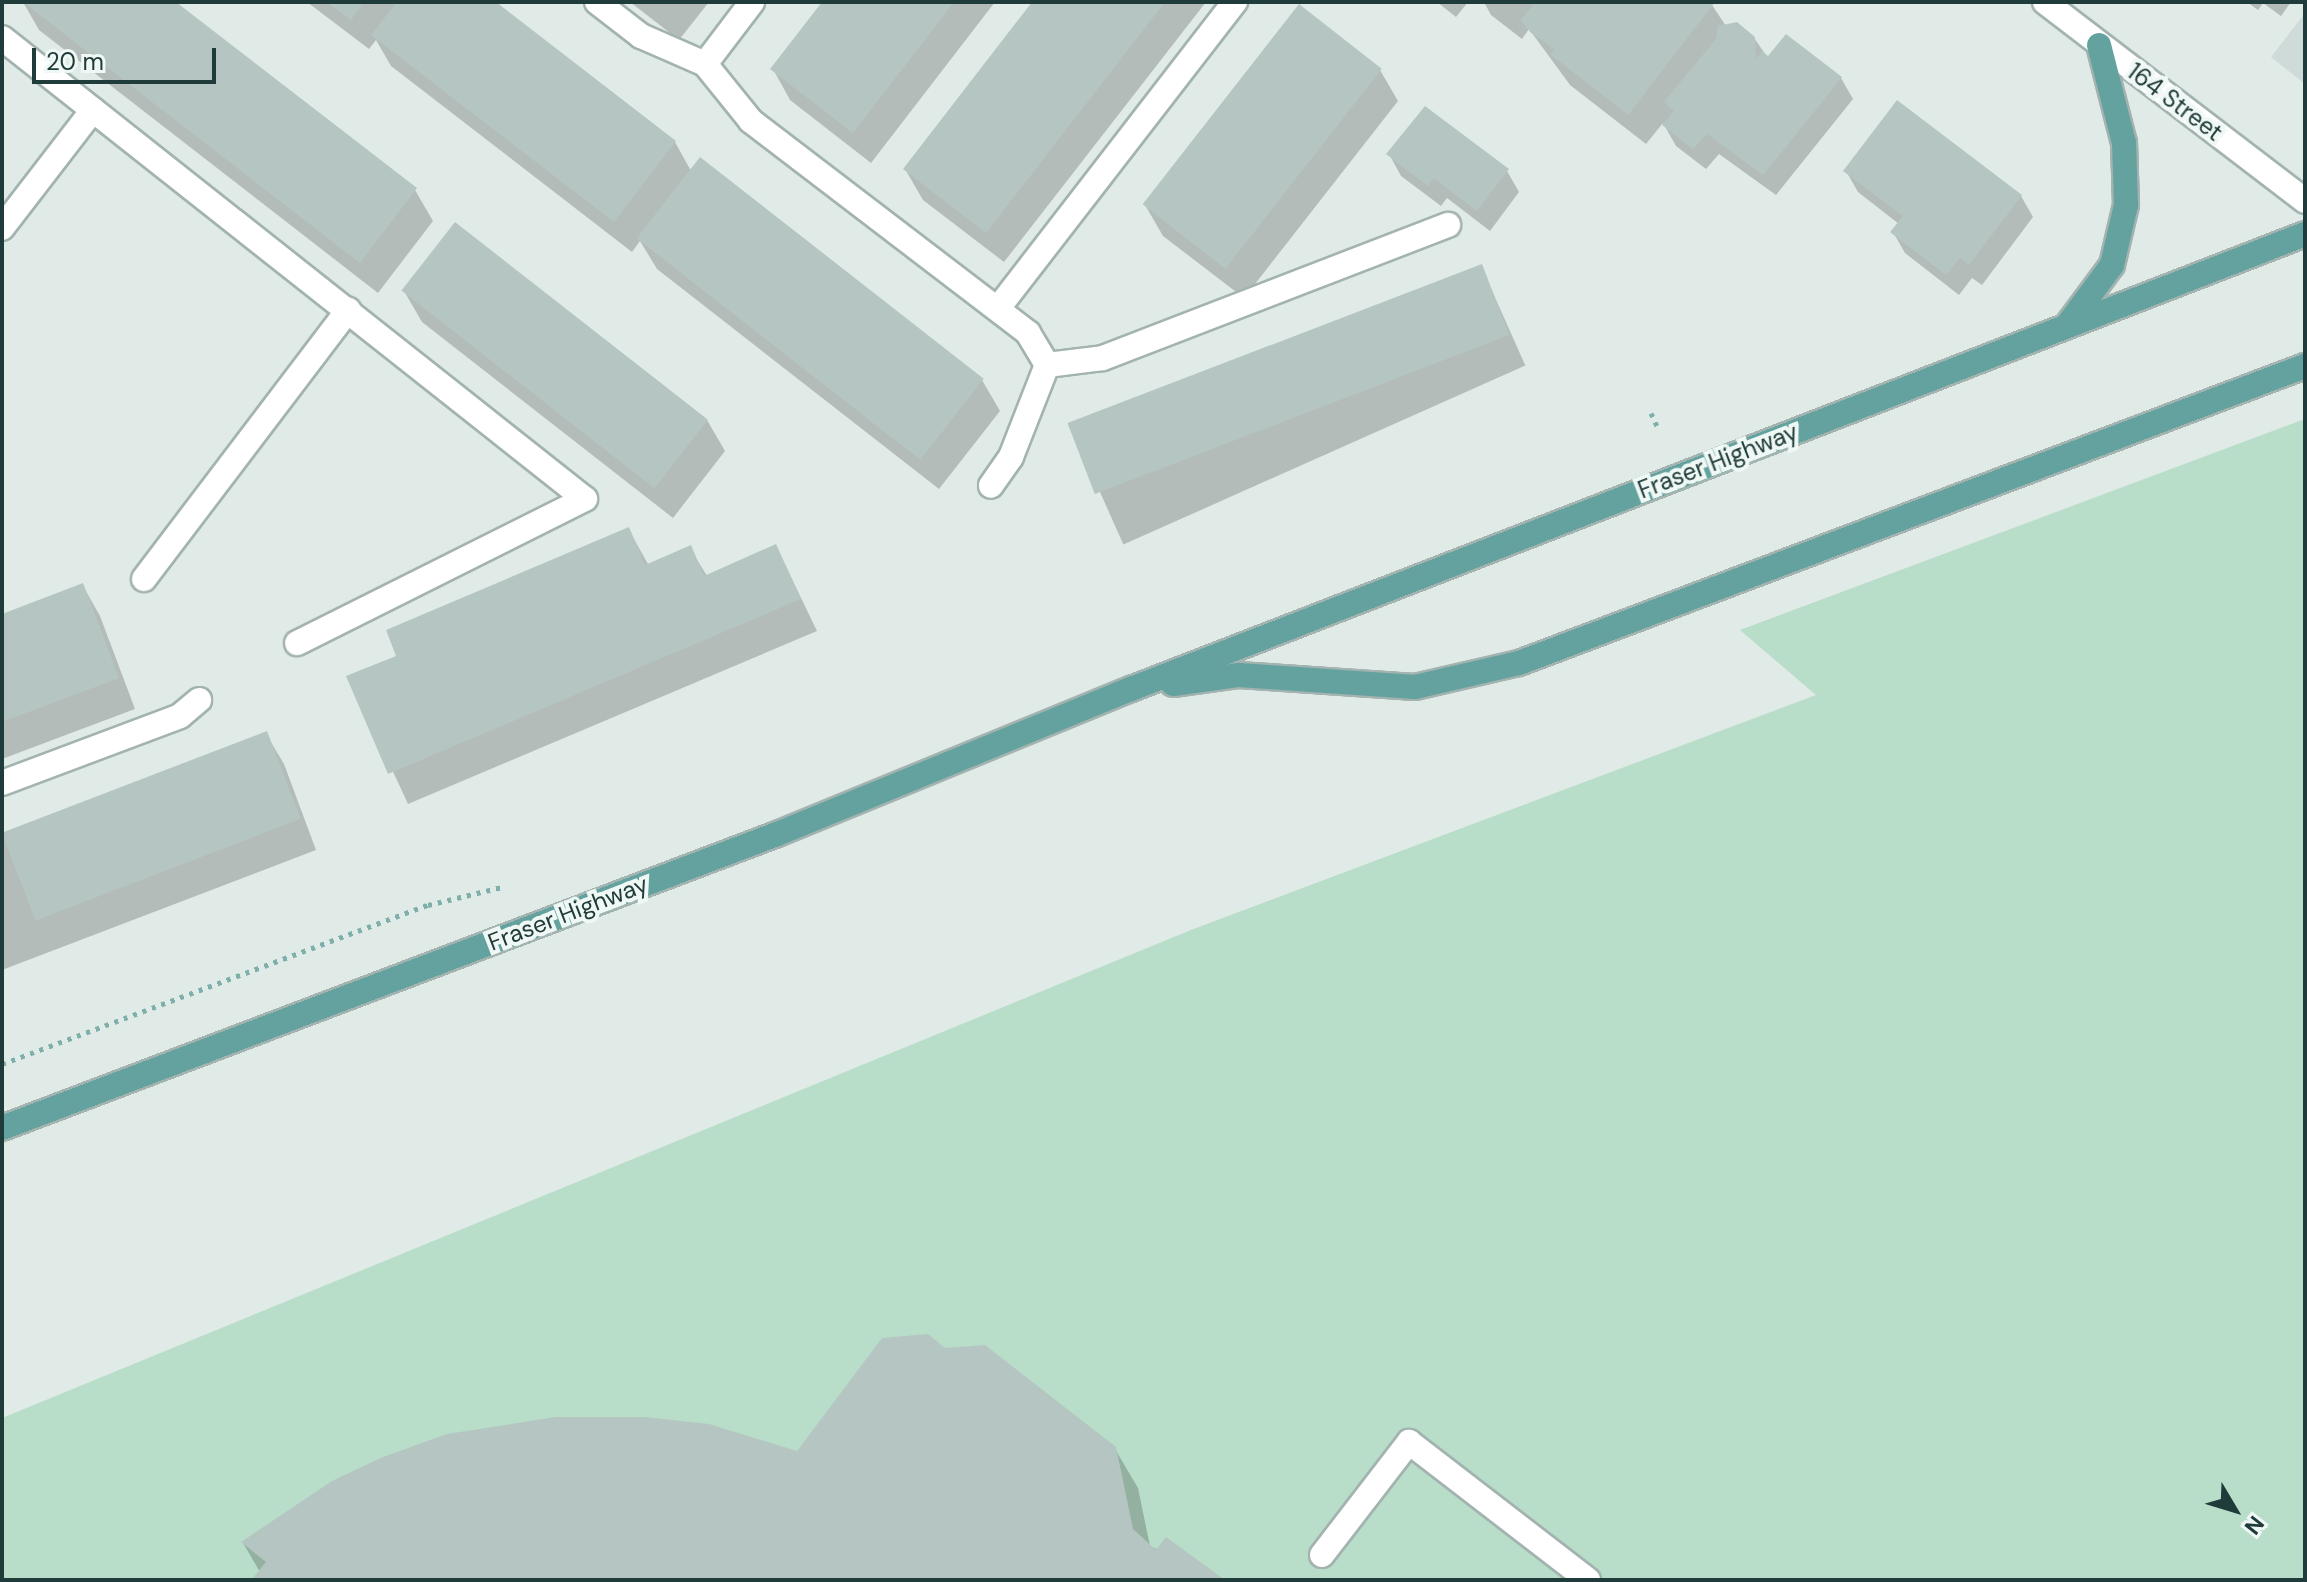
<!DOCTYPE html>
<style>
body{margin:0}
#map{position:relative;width:2307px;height:1582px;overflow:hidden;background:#e0ebe8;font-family:"DM Sans",sans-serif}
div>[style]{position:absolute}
.built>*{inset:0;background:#cedbd8}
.green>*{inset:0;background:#b8ddc9}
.shadow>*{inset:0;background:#0003;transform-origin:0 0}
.building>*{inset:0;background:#b5c6c2;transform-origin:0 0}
.path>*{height:5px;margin-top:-2.5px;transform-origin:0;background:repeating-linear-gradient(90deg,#7fafaa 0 4px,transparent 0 10px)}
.roads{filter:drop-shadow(2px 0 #a3b3b0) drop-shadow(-2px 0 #a3b3b0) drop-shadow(0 2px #a3b3b0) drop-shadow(0 -2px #a3b3b0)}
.lane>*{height:24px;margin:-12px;padding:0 12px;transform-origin:12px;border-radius:12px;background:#fff}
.secondary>*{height:24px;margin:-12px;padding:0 12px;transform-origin:12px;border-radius:12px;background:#fff}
.primary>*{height:24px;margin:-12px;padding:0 12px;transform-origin:12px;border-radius:12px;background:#63a29e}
span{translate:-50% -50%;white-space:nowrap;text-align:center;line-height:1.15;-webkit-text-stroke:8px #f0f8f5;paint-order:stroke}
.street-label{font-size:24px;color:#203c3a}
.frame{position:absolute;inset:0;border:4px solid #203c3a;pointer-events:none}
.north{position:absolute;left:2195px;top:1470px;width:80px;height:80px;-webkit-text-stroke:6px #f0f8f5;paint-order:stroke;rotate:128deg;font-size:22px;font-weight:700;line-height:32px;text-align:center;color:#203c3a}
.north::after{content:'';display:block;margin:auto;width:28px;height:36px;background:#203c3a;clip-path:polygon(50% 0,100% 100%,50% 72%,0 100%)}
.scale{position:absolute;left:32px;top:48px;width:184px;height:36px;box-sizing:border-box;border:4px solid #203c3a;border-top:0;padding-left:10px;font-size:24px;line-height:28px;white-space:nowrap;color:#203c3a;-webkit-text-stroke:6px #f0f8f5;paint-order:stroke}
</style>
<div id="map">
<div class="built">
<i style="clip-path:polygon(2305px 13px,2305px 84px,2271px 57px)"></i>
</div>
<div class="green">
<i style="clip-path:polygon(2305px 419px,2305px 1580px,2px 1580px,2px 1418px,1191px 930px,1816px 695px,1740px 630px)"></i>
</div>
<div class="shadow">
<i style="clip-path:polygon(23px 2px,173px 2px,415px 190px,433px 221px,378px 293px,39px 30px)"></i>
<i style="clip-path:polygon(307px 2px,492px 2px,675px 142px,691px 171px,982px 380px,1000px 411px,939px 489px,657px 269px,640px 241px,632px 252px,391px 66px,376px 40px,369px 49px)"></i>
<i style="clip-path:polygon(630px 2px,709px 2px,679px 40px)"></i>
<i style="clip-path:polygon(824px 2px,995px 2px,871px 163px,790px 100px,773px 69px)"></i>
<i style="clip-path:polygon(1035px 2px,1206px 2px,1004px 262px,923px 200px,905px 169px)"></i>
<i style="clip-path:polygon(1437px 2px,1468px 2px,1456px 17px)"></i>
<i style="clip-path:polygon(1484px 2px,1710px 2px,1726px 26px,1754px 38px,1768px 58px,1841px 78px,1853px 99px,1776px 195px,1719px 154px,1706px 169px,1676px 146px,1663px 123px,1646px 144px,1570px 85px,1529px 29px,1522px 39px,1491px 15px)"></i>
<i style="clip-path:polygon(2247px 2px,2291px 2px,2281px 16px,2263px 3px,2258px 10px)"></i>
<i style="clip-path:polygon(1380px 70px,1398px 101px,1244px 298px,1163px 236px,1145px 205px)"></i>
<i style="clip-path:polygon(1389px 154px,1507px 171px,1519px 192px,1490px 231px,1447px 198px,1441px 206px,1401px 176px)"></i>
<i style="clip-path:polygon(1846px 171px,2021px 196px,2033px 217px,1982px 285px,1972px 278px,1959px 295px,1905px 253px,1893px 232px,1899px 224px,1858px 192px)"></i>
<i style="left:1481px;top:266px;width:109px;height:440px;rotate:66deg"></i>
<i style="clip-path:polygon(404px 291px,707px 420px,725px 451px,673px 518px,422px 322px)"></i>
<i style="clip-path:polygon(629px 530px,649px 566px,690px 548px,707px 576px,776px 546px,817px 631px,408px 804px,349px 677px,399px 657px)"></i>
<i style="clip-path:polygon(83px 586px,100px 616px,135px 709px,2px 759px,2px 616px)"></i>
<i style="clip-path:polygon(266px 734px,284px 764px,316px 850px,2px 970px,2px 835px)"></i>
<i style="clip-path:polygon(945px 1350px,1115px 1449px,1138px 1488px,1150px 1546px,1221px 1580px,254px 1580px,260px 1572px,243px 1543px,798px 1454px)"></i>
</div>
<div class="building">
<i style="clip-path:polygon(23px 2px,176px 2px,417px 188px,360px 263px)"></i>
<i style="clip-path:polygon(327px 2px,364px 2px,351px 20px)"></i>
<i style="clip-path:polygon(397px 2px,496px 2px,676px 141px,614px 222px,371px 35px)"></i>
<i style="clip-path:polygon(822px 2px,954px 2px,853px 133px,770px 69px)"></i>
<i style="clip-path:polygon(1032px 2px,1165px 2px,986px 233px,903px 169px)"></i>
<i style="clip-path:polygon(1535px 2px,1715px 2px,1628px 115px,1550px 54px,1555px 50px,1530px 32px,1521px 20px)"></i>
<i style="left:1299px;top:4px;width:105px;height:254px;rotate:38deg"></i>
<i style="clip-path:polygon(1737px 22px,1755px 37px,1756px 59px,1762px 51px,1768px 56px,1786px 34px,1842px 77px,1763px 175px,1707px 134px,1693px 149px,1662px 125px,1674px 111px,1664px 102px,1716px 39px,1718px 26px)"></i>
<i style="clip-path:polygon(1897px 100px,2022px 195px,1969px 265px,1960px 258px,1946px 275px,1890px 232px,1903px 216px,1843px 171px)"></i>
<i style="clip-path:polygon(1425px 106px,1509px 169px,1477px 211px,1434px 178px,1428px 186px,1386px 154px)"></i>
<i style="left:700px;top:157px;width:360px;height:103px;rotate:38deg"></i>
<i style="left:455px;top:222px;width:321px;height:87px;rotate:38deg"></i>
<i style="left:1482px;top:264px;width:76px;height:444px;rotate:69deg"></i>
<i style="clip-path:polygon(629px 527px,645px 565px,691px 545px,704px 576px,776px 544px,801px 599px,388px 774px,346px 676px,396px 656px,386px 630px)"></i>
<i style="clip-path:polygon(83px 583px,119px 678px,2px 722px,2px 614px)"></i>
<i style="left:267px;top:731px;width:94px;height:284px;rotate:69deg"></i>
<i style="clip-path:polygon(928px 1334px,945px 1348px,985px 1345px,1116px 1447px,1133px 1529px,1156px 1550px,1166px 1537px,1225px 1580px,251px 1580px,266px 1562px,241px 1542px,332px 1481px,383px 1457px,447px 1434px,556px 1417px,645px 1417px,709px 1424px,797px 1451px,882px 1338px)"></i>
</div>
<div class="path">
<i style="left:1651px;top:413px;width:19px;rotate:65deg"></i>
<i style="left:2px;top:1064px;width:455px;rotate:-20.5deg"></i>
<i style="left:428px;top:905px;width:76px;rotate:-13.7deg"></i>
</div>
<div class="roads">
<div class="lane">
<i style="left:597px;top:2px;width:56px;rotate:37.7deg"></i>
<i style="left:641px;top:36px;width:70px;rotate:23.6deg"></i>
<i style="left:705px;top:64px;width:73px;rotate:51.1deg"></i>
<i style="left:751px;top:121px;width:349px;rotate:37.4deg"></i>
<i style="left:1028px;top:333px;width:37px;rotate:59deg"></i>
<i style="left:1047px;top:365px;width:99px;rotate:111.4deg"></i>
<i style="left:1011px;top:457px;width:35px;rotate:125deg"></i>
<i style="left:2px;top:38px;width:743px;rotate:38.33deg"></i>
<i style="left:585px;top:499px;width:322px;rotate:153.4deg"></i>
<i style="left:705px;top:64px;width:78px;rotate:-52.8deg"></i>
<i style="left:2px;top:228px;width:149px;rotate:-52.4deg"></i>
<i style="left:999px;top:307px;width:386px;rotate:-52.3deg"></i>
<i style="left:1047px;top:365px;width:56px;rotate:-7.1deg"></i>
<i style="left:1103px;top:358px;width:370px;rotate:-21.1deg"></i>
<i style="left:144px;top:579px;width:338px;rotate:-52.8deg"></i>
<i style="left:2px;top:783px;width:190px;rotate:-20.6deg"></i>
<i style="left:180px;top:716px;width:25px;rotate:-40deg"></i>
<i style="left:1322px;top:1555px;width:143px;rotate:-52.4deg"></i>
<i style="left:1409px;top:1442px;width:226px;rotate:37.6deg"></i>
</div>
<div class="secondary">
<i style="left:2045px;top:2px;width:327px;rotate:37.4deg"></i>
</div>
<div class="primary">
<i style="left:2069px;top:323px;width:72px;rotate:-53.4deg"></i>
<i style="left:2112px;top:265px;width:62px;rotate:-76.9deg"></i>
<i style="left:2126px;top:205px;width:62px;rotate:-91.8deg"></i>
<i style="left:2124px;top:143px;width:101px;rotate:-104.3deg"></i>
<i style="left:1173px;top:684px;width:67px;rotate:-7.8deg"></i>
<i style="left:1239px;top:675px;width:176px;rotate:3.9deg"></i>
<i style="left:1415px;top:687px;width:107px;rotate:-13deg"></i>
<i style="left:1519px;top:663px;width:840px;rotate:-20.7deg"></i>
<i style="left:2px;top:1128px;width:829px;rotate:-20.77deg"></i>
<i style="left:777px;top:834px;width:383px;rotate:-22.3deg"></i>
<i style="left:1131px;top:689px;width:1259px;rotate:-21.18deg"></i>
</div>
</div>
<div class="street-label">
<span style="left:2175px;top:102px;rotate:37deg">164 Street</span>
<span style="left:1718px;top:461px;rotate:-21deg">Fraser Highway</span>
<span style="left:568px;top:913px;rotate:-21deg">Fraser Highway</span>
</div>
<div class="frame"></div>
<div class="north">N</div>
<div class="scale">20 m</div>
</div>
